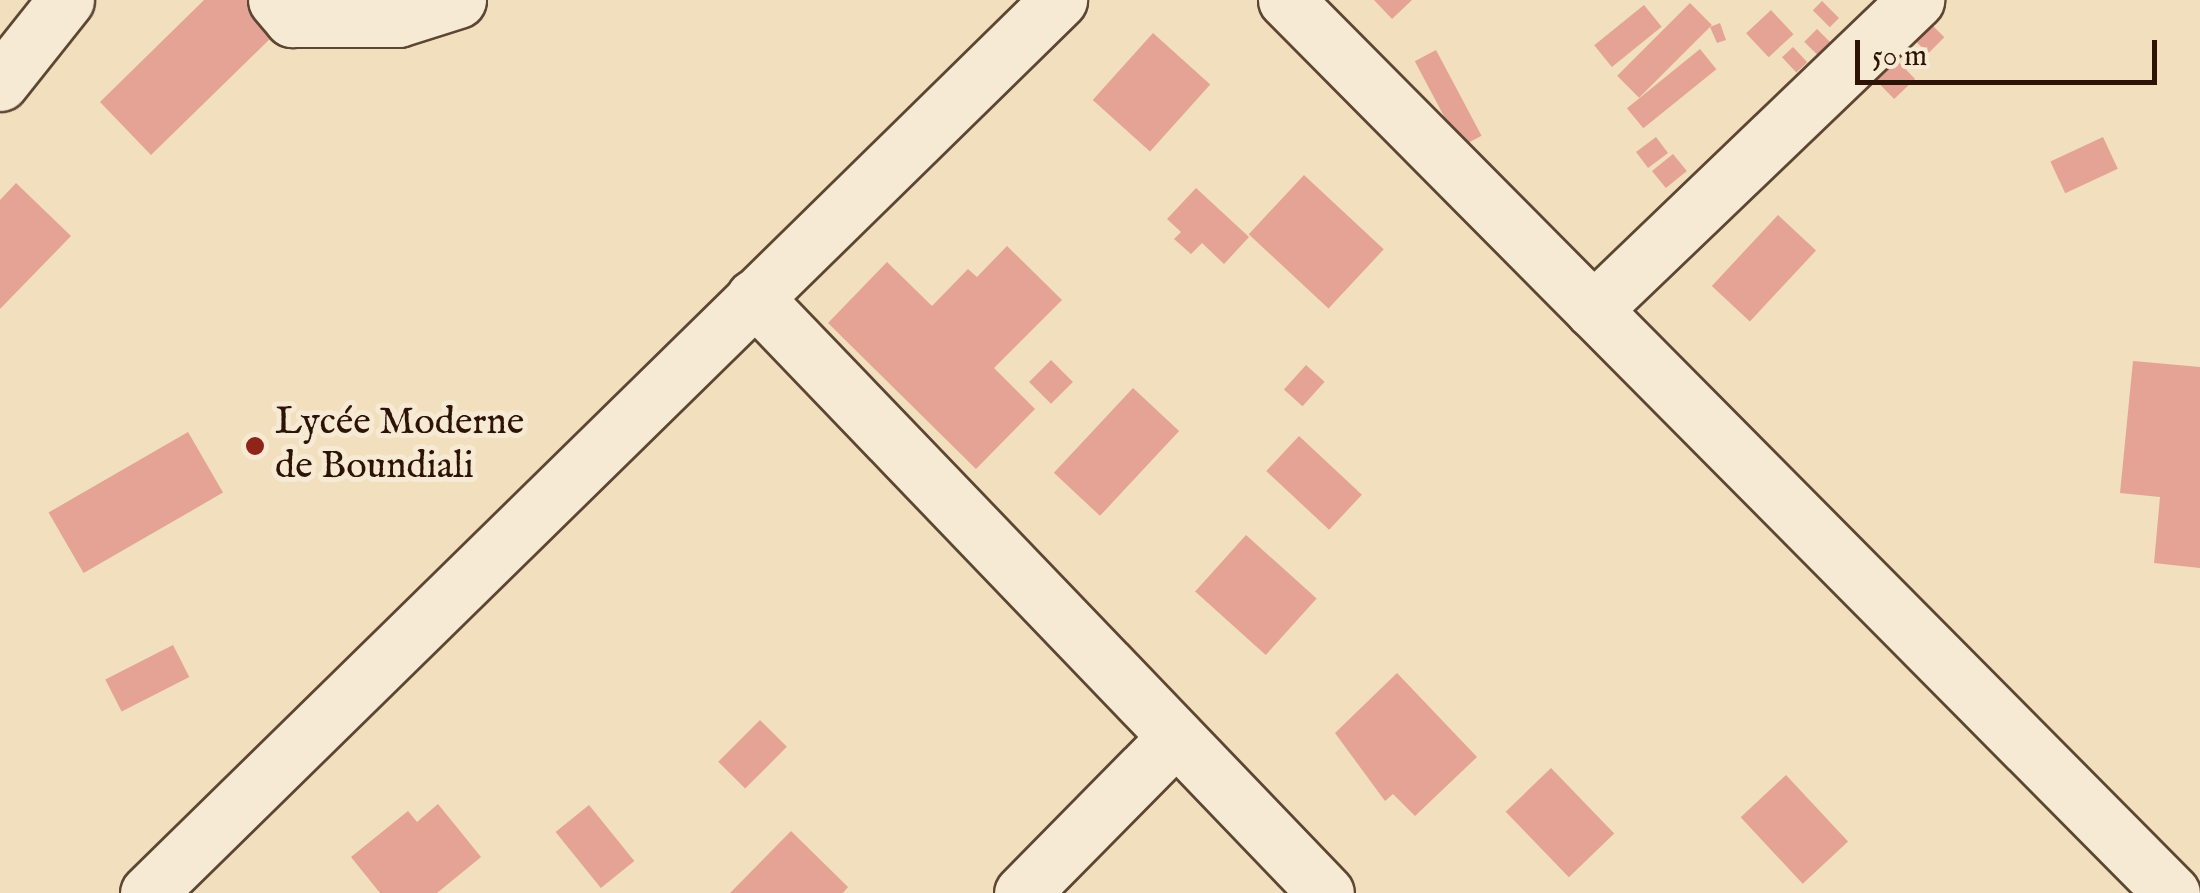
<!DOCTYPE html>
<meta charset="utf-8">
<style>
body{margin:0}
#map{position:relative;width:2200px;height:893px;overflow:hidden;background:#f1dfbd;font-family:"IM FELL English",serif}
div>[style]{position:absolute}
.building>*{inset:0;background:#e4a395;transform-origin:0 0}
.roads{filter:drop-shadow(2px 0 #5d4633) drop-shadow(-2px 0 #5d4633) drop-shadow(0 2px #5d4633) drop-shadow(0 -2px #5d4633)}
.minor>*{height:55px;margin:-27.5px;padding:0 27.5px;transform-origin:27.5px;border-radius:27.5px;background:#f6ead4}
.dots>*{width:28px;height:28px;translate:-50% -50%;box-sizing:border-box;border:5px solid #f6ead4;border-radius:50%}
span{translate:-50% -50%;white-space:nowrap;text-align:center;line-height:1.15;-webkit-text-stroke:10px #f6ead4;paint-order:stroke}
.poi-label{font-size:38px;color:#2c1305}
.left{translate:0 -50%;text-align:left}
.scale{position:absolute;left:1855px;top:40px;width:302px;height:45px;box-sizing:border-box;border:5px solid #2c1305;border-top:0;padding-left:12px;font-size:30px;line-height:35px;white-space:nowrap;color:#2c1305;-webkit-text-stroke:8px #f6ead4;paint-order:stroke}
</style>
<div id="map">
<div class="building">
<i style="clip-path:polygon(204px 0,248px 0,278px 31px,151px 155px,100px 102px)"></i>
<i style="clip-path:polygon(1374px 0,1412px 0,1392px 19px)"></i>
<i style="left:1822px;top:1px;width:24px;height:13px;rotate:45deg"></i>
<i style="left:1690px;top:3px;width:31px;height:103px;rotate:45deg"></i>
<i style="left:1644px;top:5px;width:28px;height:64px;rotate:51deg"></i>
<i style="left:1771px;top:10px;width:33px;height:34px;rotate:47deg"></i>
<i style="left:1921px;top:14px;width:33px;height:23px;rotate:45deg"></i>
<i style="clip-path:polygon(1720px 23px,1726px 40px,1717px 43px,1710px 27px)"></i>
<i style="left:1817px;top:29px;width:23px;height:18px;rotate:45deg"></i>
<i style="left:1153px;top:33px;width:77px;height:90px;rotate:42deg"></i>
<i style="left:1793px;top:47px;width:21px;height:15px;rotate:47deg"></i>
<i style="left:1700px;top:49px;width:26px;height:94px;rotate:51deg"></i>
<i style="left:1436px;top:50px;width:97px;height:24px;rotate:62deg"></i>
<i style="left:1890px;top:53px;width:36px;height:29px;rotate:46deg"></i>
<i style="left:1656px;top:137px;width:20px;height:25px;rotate:53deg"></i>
<i style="left:2103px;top:137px;width:35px;height:58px;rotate:65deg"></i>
<i style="left:1673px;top:154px;width:22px;height:27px;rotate:51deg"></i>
<i style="left:1304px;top:175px;width:109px;height:81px;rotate:43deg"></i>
<i style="clip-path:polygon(16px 183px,71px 236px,0 309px,0 200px)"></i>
<i style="clip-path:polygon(1196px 188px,1249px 237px,1224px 264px,1202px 243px,1191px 254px,1174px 239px,1181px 232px,1167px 219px)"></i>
<i style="left:1778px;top:215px;width:52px;height:97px;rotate:43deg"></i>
<i style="clip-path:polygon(1007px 246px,1062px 300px,994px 368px,1035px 409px,976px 469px,828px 323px,887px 262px,932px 306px,968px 269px,977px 277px)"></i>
<i style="left:1051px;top:360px;width:31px;height:31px;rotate:45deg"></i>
<i style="clip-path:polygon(2133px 361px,2200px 367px,2200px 568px,2154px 563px,2160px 497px,2120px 493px)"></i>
<i style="left:1306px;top:365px;width:25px;height:33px;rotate:42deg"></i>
<i style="left:1133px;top:388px;width:63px;height:116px;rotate:43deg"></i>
<i style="left:188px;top:432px;width:70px;height:161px;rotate:60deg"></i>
<i style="left:1299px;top:436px;width:86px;height:48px;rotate:43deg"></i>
<i style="left:1246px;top:535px;width:95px;height:76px;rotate:42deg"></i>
<i style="left:173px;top:645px;width:36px;height:76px;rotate:63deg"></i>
<i style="clip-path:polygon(1397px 673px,1477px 757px,1415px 816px,1393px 794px,1385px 801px,1335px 733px)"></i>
<i style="left:760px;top:720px;width:38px;height:59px;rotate:45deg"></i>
<i style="left:1551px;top:768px;width:91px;height:63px;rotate:46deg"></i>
<i style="left:1786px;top:775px;width:91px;height:62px;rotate:47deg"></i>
<i style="clip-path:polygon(438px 804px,481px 857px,437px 893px,380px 893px,351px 857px,408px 811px,417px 822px)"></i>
<i style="left:589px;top:805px;width:72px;height:43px;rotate:51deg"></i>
<i style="clip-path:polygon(791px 831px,848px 887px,843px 893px,730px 893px)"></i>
</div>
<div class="roads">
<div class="minor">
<i style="left:276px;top:0;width:25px;rotate:50deg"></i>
<i style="left:292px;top:19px;width:106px"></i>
<i style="left:398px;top:19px;width:63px;rotate:-17.6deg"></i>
<i style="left:1286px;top:0;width:1258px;rotate:45.23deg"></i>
<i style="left:0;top:83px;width:106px;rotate:-51.5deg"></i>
<i style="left:754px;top:297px;width:826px;rotate:46.18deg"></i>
<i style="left:1593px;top:310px;width:448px;rotate:-43.8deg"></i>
<i style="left:148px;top:893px;width:1276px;rotate:-44.43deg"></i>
<i style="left:1022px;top:893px;width:219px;rotate:-45.4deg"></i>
</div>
</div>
<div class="dots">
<i style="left:255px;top:446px;background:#8f2418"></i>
</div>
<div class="poi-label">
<span class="left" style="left:275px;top:446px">Lycée Moderne<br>de Boundiali</span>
</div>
<div class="scale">50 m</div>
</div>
